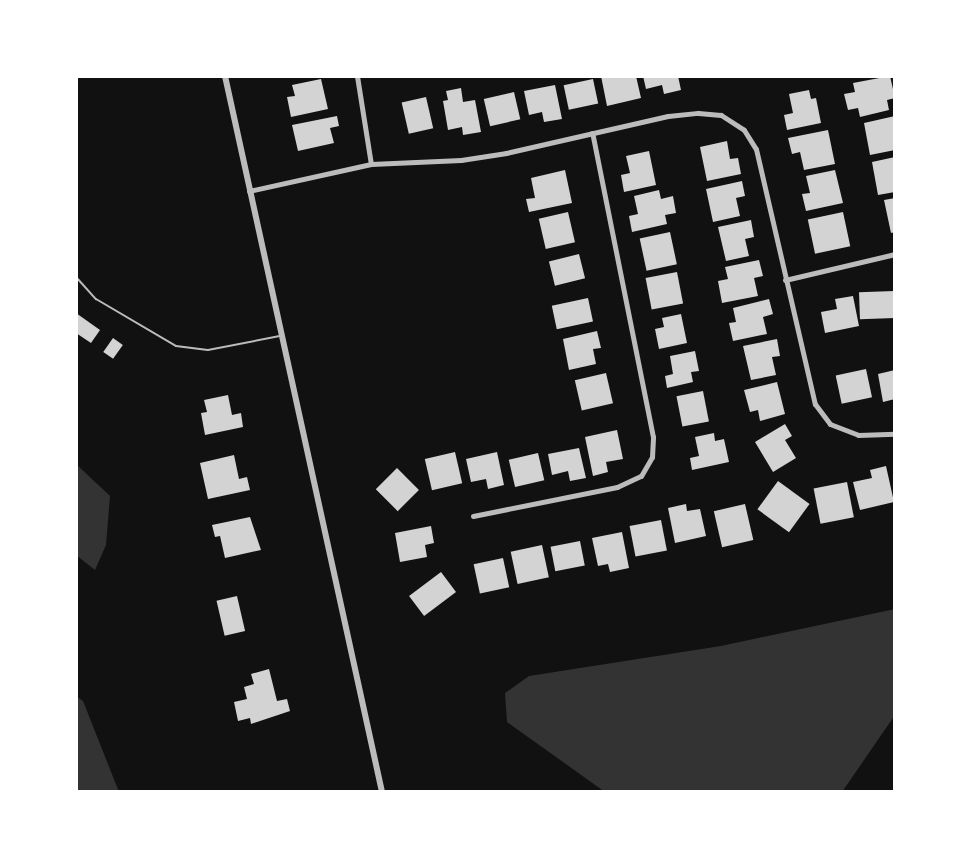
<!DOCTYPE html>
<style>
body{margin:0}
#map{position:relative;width:971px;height:868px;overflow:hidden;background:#111;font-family:"Archivo Narrow",sans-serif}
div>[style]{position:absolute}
.water>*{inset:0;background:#333}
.building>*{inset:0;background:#d3d3d3;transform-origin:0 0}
.service>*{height:2px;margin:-1px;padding:0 1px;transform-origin:1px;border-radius:1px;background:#bcbcbc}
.minor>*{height:5px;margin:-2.5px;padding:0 2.5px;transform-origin:2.5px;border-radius:2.5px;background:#bcbcbc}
.tertiary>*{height:6px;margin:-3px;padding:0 3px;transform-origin:3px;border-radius:3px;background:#bcbcbc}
span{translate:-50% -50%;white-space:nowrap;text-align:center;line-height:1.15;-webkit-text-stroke:7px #fff;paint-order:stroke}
.frame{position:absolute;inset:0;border:78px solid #fff;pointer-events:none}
</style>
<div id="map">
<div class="water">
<i style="clip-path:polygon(76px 464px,110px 496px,106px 545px,95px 570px,76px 555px)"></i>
<i style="clip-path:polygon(895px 609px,895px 715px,842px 792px,605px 792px,507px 722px,505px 693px,529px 676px,721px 646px)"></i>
<i style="clip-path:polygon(76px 696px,83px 701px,119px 792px,76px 792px)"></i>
</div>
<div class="building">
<i style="clip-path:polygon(601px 76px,636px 76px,641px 98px,607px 106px)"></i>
<i style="clip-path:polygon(643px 76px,678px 76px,681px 90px,664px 94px,662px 85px,646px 89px)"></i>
<i style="clip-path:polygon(890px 76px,895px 98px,887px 100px,889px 110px,860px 117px,858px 108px,848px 110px,844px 94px,855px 92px,853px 83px)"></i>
<i style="clip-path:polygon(321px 79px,328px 109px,291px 117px,287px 97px,295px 96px,292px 85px)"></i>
<i style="left:593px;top:79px;width:25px;height:30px;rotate:78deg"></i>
<i style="clip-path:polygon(555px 85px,562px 119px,544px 122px,542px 112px,529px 115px,524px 91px)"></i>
<i style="clip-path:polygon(461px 88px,463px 102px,475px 100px,481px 132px,463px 135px,462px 127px,448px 130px,443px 101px,448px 100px,446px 91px)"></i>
<i style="clip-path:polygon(809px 90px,811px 99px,816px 98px,821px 123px,787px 130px,784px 115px,793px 113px,789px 94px)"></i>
<i style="left:514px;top:92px;width:28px;height:31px;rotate:77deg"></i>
<i style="left:426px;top:97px;width:32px;height:25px;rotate:77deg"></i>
<i style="clip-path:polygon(337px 116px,339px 126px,330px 128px,334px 143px,298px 151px,292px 125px)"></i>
<i style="clip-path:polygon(895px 116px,895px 150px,870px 155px,864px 123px)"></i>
<i style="clip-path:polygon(828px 130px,835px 164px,804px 170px,800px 152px,792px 154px,788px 138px)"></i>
<i style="clip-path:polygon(727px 141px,730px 159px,738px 158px,741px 174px,707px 181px,700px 147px)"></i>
<i style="clip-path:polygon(649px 151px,656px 185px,624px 192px,621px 175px,630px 173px,626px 156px)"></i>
<i style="clip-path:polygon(895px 157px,895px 192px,878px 195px,872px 162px)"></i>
<i style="clip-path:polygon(565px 170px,572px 203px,529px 212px,526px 199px,535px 198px,531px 178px)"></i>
<i style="clip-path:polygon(835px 170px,843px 203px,806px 211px,802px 194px,810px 193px,806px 176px)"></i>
<i style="clip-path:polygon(742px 181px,745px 196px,736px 198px,740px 216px,713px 222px,706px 189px)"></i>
<i style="clip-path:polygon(659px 190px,661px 199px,673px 196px,676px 213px,665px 215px,667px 224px,632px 232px,629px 216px,638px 214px,634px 196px)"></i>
<i style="clip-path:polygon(895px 198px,895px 232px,891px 233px,884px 200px)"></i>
<i style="left:568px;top:212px;width:31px;height:30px;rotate:77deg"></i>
<i style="left:843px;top:212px;width:35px;height:36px;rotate:78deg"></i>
<i style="clip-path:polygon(751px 220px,754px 237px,745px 239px,749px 256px,726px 261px,718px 227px)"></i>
<i style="left:670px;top:232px;width:33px;height:31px;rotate:78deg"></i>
<i style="left:579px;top:254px;width:25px;height:31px;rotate:76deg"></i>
<i style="clip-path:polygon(759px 260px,763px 276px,754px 278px,758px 296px,722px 303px,718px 281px,728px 279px,725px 267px)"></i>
<i style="left:677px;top:272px;width:32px;height:32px;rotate:79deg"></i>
<i style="left:894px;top:291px;width:27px;height:35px;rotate:88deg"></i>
<i style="clip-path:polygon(853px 296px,859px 326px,825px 333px,821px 312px,837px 309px,835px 299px)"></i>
<i style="left:588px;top:298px;width:24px;height:37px;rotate:78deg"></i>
<i style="clip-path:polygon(769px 299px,773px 314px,763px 317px,767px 334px,733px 341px,729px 323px,736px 322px,733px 308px)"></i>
<i style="clip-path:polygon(76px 313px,100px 330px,91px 343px,76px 333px)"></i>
<i style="clip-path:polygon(681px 314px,687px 343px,659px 349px,655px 329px,664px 327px,662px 318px)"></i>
<i style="clip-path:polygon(597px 331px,601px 348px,593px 349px,596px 364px,569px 370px,563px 339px)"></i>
<i style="left:113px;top:338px;width:12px;height:17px;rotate:35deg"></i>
<i style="clip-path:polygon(777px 339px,780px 356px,772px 357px,776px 375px,751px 380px,743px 346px)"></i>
<i style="clip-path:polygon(695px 351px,699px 371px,691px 372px,693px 382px,667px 388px,665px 376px,673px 374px,670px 356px)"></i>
<i style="left:866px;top:369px;width:29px;height:31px;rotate:78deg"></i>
<i style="clip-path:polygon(895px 370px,895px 399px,883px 402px,878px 374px)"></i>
<i style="left:606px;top:373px;width:31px;height:32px;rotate:77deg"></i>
<i style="clip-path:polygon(777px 382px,785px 414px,760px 421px,758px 410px,750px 412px,744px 390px)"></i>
<i style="left:703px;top:391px;width:31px;height:27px;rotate:79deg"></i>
<i style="clip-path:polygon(228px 395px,232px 415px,241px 413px,243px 427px,205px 435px,201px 413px,207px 412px,204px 400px)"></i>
<i style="clip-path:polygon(785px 424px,792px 436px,785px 440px,796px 458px,773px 472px,755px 442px)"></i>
<i style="clip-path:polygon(617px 430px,623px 459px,606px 462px,608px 472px,593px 476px,585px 437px)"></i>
<i style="clip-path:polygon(714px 433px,715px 441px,724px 439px,729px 462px,692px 470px,690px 458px,699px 456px,695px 437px)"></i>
<i style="clip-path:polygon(579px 448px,586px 478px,570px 481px,568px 471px,552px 475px,548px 454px)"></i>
<i style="left:455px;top:452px;width:32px;height:31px;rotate:77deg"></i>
<i style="clip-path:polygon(497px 452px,504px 485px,488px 489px,486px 479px,471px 482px,466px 459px)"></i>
<i style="left:538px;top:453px;width:28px;height:30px;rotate:77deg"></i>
<i style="clip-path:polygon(234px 455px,239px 479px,247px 477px,250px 490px,208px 499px,200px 463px)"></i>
<i style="clip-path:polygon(886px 466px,894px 502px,860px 510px,853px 482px,872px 478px,870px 470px)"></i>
<i style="left:397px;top:468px;width:31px;height:30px;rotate:45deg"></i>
<i style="left:778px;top:481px;width:39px;height:35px;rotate:36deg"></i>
<i style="left:847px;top:482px;width:36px;height:34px;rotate:79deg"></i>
<i style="clip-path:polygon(686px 504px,687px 511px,700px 509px,706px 536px,675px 543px,668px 508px)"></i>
<i style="left:745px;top:504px;width:37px;height:32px;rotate:77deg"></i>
<i style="clip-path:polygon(250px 517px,261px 550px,225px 558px,220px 536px,215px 537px,212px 525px)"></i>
<i style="left:661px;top:520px;width:31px;height:32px;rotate:79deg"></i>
<i style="clip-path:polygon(431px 526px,434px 543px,425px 545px,427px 557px,400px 562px,395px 533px)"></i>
<i style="clip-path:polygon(622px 532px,629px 568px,610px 572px,608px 564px,598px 566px,592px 538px)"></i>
<i style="left:580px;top:541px;width:25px;height:30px;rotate:79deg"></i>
<i style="left:542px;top:545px;width:33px;height:32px;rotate:78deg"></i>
<i style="left:503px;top:558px;width:30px;height:30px;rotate:78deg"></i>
<i style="left:441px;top:572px;width:25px;height:40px;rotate:53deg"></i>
<i style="left:237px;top:596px;width:36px;height:21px;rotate:77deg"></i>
<i style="clip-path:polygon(269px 669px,277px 701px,287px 699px,290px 711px,251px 724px,250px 718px,238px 721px,234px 702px,247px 699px,244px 687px,254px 684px,251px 674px)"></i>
</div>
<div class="service">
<i style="left:76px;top:277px;width:30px;rotate:48deg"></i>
<i style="left:96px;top:299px;width:93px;rotate:30.4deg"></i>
<i style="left:176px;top:346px;width:32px;rotate:7deg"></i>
<i style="left:208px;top:350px;width:73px;rotate:-11deg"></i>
</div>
<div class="minor">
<i style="left:357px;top:76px;width:89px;rotate:81deg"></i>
<i style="left:249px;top:191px;width:125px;rotate:-12.5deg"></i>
<i style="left:371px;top:164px;width:90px;rotate:-2.5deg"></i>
<i style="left:461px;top:160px;width:46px;rotate:-8.8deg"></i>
<i style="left:506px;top:153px;width:166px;rotate:-12.9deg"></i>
<i style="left:668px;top:116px;width:30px;rotate:-6deg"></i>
<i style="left:698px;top:113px;width:23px;rotate:5deg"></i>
<i style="left:721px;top:115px;width:27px;rotate:33deg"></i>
<i style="left:744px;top:130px;width:22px;rotate:58deg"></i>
<i style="left:756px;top:149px;width:262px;rotate:77deg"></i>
<i style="left:815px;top:404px;width:25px;rotate:53deg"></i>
<i style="left:830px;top:424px;width:30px;rotate:21deg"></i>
<i style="left:858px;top:435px;width:37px;rotate:-2deg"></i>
<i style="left:785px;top:280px;width:113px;rotate:-13.3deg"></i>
<i style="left:473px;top:516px;width:147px;rotate:-11.4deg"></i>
<i style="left:617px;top:487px;width:26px;rotate:-25deg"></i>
<i style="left:641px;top:476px;width:22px;rotate:-60deg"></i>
<i style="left:652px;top:457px;width:20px;rotate:-87deg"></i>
<i style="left:653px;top:437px;width:310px;rotate:-101.3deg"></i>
</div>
<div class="tertiary">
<i style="left:225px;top:76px;width:733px;rotate:77.63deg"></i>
</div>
<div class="frame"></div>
</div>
